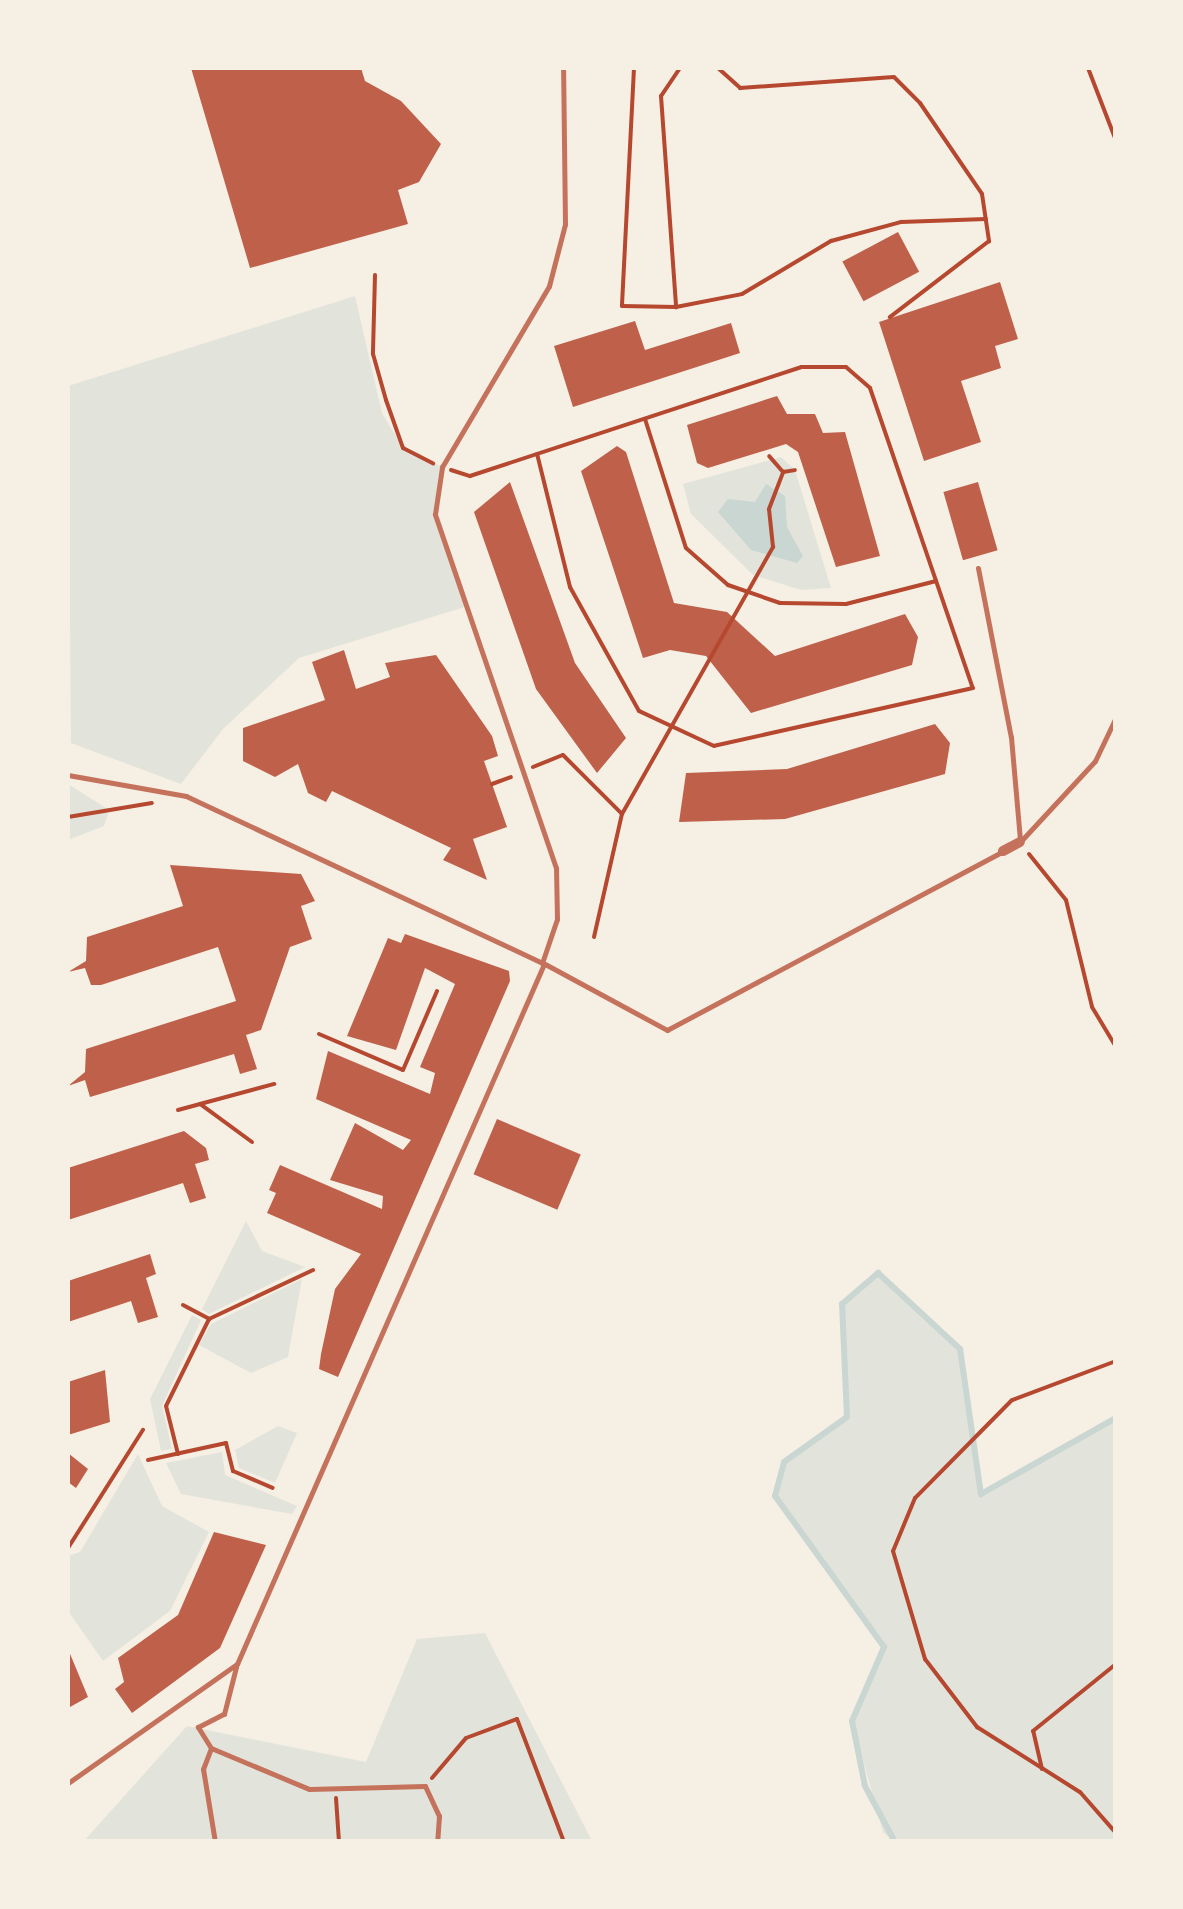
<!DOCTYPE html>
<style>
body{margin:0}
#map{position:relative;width:1183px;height:1909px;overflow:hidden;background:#f6efe4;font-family:"IBM Plex Sans",sans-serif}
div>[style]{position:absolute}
.green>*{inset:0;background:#e2e4dc}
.water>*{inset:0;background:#c9d6d2}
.stream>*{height:6px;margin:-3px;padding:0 3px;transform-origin:3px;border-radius:3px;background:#c9d6d2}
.building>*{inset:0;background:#bf614a;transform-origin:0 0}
.path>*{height:4px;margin:-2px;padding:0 2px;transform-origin:2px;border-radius:2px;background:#b5482f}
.service>*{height:5px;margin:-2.5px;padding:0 2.5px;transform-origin:2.5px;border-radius:2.5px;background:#c5725c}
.minor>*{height:10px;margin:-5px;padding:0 5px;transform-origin:5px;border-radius:5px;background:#c5725c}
span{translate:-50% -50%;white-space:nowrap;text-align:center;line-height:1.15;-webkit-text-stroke:10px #f6efe4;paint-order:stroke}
.frame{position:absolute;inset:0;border:70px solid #f6efe4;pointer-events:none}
</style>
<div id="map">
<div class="green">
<i style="clip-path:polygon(355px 296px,382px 413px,403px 448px,442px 467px,435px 514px,468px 606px,299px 658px,223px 729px,181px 784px,71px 743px,68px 386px)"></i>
<i style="clip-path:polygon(781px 457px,795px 470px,831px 588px,801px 590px,753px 575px,691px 514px,683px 484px)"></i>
<i style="clip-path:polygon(68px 784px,109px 810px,104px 826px,68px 840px)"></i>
<i style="clip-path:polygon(246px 1221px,262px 1251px,305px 1267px,209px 1314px,202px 1309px)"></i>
<i style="clip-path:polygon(878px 1273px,960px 1349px,981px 1494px,1115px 1418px,1115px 1841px,895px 1842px,883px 1832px,852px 1721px,884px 1646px,775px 1496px,784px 1462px,847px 1417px,842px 1304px)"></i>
<i style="clip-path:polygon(302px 1279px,288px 1357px,251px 1373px,199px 1345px,211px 1324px)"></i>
<i style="clip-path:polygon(192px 1315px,201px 1320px,162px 1406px,172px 1449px,161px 1451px,150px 1399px)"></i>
<i style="clip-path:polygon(278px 1426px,297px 1433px,275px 1483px,239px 1468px,235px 1450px)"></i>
<i style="clip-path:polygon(222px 1452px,225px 1475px,297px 1506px,292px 1514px,181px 1494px,166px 1463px)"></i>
<i style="clip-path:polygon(138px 1454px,162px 1506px,209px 1532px,170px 1611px,103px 1661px,68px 1611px,68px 1556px,80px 1552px)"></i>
<i style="clip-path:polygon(485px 1633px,592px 1841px,83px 1842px,187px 1726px,366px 1762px,417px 1639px)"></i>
</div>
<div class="water">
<i style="clip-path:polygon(766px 484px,785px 496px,787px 527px,803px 556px,797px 563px,751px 550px,718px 512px,728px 499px,755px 502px)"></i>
</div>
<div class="stream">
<i style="left:895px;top:1842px;width:64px;rotate:-118.2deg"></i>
<i style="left:865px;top:1786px;width:66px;rotate:-101.3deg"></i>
<i style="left:852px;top:1721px;width:81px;rotate:-66.6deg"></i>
<i style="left:884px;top:1647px;width:186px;rotate:-125.8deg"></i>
<i style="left:775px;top:1496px;width:35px;rotate:-75deg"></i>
<i style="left:784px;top:1462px;width:77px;rotate:-35.5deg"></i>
<i style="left:847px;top:1417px;width:113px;rotate:-92.5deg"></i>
<i style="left:842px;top:1304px;width:48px;rotate:-40.7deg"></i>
<i style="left:878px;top:1273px;width:112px;rotate:42.8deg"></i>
<i style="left:960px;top:1349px;width:147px;rotate:81.8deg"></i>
<i style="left:981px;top:1494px;width:155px;rotate:-29.4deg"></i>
</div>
<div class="building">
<i style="clip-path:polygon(191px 68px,361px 68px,365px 81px,401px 101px,441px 144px,419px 182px,398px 190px,408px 224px,250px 268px)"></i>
<i style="left:898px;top:232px;width:45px;height:63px;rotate:62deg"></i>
<i style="clip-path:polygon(1000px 282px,1018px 339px,995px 346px,1001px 368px,961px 381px,981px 442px,924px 461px,879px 322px)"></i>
<i style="clip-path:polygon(635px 321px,645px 350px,731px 323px,740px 353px,573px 407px,554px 346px)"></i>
<i style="clip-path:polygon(777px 396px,787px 414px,815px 414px,823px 433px,845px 432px,880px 556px,836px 567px,798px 452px,786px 444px,708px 468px,697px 463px,687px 425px)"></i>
<i style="clip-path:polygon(617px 446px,626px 452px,674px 603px,727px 612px,775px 656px,905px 614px,918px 637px,912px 665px,751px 713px,706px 656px,670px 650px,643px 658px,581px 471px)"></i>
<i style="clip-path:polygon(510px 482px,575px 663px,626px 738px,597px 773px,536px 689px,474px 512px)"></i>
<i style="left:978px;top:482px;width:71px;height:36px;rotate:74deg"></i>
<i style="clip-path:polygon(344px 650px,356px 689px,390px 677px,385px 663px,436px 655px,492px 736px,498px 756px,484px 761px,507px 827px,473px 839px,487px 880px,443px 860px,451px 848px,332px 791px,326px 802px,308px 793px,298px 764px,275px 777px,243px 761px,243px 728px,325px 700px,312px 662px)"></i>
<i style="clip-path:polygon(935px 724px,950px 743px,945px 774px,785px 819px,679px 822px,686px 773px,787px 769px)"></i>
<i style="clip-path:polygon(170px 865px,301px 874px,315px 901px,301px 906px,312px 939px,290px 947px,261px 1030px,246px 1035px,257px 1069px,240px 1074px,234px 1054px,90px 1097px,85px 1080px,68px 1086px,85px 1072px,86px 1049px,236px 1001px,218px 947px,101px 985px,91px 985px,85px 968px,68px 972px,86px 961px,87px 937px,183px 906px)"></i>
<i style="clip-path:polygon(405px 934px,509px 971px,510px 981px,338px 1377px,319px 1369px,321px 1354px,335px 1289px,361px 1254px,267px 1213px,276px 1193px,269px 1190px,280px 1165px,382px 1209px,383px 1196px,330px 1180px,355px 1123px,403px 1150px,411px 1140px,316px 1099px,328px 1051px,430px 1094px,435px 1073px,420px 1067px,455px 984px,425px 968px,396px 1050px,347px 1036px,388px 938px,401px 943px)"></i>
<i style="left:497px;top:1119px;width:91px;height:60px;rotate:23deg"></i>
<i style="clip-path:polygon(184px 1131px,206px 1148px,209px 1160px,195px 1164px,206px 1198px,190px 1203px,183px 1183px,68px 1220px,68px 1168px)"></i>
<i style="clip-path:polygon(150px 1254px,156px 1274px,146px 1278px,158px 1317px,138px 1323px,131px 1301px,68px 1322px,68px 1281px)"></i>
<i style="clip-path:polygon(105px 1370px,110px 1422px,68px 1435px,68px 1382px)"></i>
<i style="clip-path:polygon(68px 1453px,88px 1469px,76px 1488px,68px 1482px)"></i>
<i style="clip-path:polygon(214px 1532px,266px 1545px,220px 1648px,132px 1713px,115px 1689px,124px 1682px,118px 1658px,178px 1615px)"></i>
<i style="clip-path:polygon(68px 1649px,88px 1697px,70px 1707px,68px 1703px)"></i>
</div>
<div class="path">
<i style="left:634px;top:68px;width:238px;rotate:92.9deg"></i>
<i style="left:622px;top:306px;width:54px;rotate:1.1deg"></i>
<i style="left:680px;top:68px;width:34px;rotate:124deg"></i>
<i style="left:661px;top:96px;width:212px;rotate:85.9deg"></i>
<i style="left:676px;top:307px;width:67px;rotate:-11.1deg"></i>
<i style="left:742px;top:294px;width:104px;rotate:-30.8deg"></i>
<i style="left:831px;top:241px;width:73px;rotate:-15.2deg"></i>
<i style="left:901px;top:222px;width:85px;rotate:-2deg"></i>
<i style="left:718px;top:68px;width:30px;rotate:42deg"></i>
<i style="left:740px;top:88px;width:154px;rotate:-4.1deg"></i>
<i style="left:894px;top:77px;width:37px;rotate:45deg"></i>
<i style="left:920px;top:103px;width:110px;rotate:55.7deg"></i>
<i style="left:982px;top:194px;width:48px;rotate:81.5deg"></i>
<i style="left:989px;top:241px;width:125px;rotate:142.5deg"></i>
<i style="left:1088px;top:68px;width:75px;rotate:68.9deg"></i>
<i style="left:1115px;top:138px;width:35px;rotate:88deg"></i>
<i style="left:375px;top:275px;width:79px;rotate:91.5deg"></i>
<i style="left:373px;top:354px;width:48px;rotate:74.2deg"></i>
<i style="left:386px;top:400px;width:51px;rotate:70.5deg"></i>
<i style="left:403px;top:448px;width:34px;rotate:27deg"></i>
<i style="left:645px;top:419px;width:135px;rotate:72.4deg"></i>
<i style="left:686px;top:548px;width:56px;rotate:41.4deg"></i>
<i style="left:728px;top:585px;width:55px;rotate:19.1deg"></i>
<i style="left:780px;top:603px;width:66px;rotate:0.9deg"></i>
<i style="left:846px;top:604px;width:93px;rotate:-14.3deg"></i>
<i style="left:451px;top:470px;width:20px;rotate:18deg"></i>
<i style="left:470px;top:476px;width:349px;rotate:-18.2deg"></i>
<i style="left:802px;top:367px;width:44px"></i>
<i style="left:846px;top:367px;width:32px;rotate:41deg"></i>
<i style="left:870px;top:388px;width:317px;rotate:71.1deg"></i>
<i style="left:973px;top:688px;width:265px;rotate:167.4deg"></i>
<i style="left:714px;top:746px;width:83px;rotate:-155deg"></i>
<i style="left:639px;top:711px;width:142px;rotate:-119.1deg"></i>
<i style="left:570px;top:587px;width:137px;rotate:-103.9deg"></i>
<i style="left:783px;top:472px;width:12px;rotate:-9deg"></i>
<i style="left:533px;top:767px;width:32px;rotate:-22deg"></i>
<i style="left:563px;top:755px;width:83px;rotate:45deg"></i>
<i style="left:492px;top:784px;width:20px;rotate:-20deg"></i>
<i style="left:68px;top:817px;width:85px;rotate:-9.5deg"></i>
<i style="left:1029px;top:854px;width:59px;rotate:51.2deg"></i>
<i style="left:1066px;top:900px;width:110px;rotate:76.3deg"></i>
<i style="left:1092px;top:1007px;width:47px;rotate:59deg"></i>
<i style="left:594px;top:937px;width:126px;rotate:-77.2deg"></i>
<i style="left:622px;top:814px;width:307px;rotate:-60.5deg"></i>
<i style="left:773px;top:547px;width:38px;rotate:-96deg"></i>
<i style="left:769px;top:509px;width:40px;rotate:-69deg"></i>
<i style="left:783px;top:472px;width:21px;rotate:-131deg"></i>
<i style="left:319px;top:1034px;width:91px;rotate:23.2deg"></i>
<i style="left:403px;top:1070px;width:86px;rotate:-66.7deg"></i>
<i style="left:178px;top:1110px;width:23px;rotate:-15deg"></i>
<i style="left:252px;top:1142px;width:64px;rotate:-143.8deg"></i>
<i style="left:200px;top:1104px;width:77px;rotate:-15.1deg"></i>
<i style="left:183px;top:1305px;width:30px;rotate:28deg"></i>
<i style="left:1116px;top:1361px;width:111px;rotate:159.4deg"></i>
<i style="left:1012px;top:1400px;width:138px;rotate:134.7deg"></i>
<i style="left:915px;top:1498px;width:57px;rotate:112.5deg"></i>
<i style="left:893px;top:1551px;width:113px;rotate:73.5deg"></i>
<i style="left:925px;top:1659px;width:86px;rotate:52.6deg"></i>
<i style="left:977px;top:1727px;width:122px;rotate:32.3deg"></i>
<i style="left:1080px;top:1792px;width:55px;rotate:48.7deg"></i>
<i style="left:178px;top:1454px;width:49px;rotate:-104deg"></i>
<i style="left:166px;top:1406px;width:97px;rotate:-63.7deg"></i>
<i style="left:209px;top:1319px;width:115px;rotate:-25.2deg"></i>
<i style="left:148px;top:1460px;width:80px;rotate:-12.3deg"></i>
<i style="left:226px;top:1443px;width:29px;rotate:76deg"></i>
<i style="left:233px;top:1471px;width:43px;rotate:23deg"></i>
<i style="left:68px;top:1548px;width:140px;rotate:-57.6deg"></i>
<i style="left:1042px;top:1769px;width:39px;rotate:-103deg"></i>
<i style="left:1033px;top:1731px;width:107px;rotate:-38.9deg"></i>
<i style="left:432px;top:1778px;width:52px;rotate:-49.6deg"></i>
<i style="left:466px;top:1738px;width:54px;rotate:-20.4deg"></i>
<i style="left:517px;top:1719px;width:132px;rotate:69.1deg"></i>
<i style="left:336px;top:1798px;width:44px;rotate:86.1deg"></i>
</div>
<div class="service">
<i style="left:978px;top:568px;width:172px;rotate:79deg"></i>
<i style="left:1011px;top:737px;width:102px;rotate:85deg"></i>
<i style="left:68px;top:775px;width:120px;rotate:10.1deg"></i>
<i style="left:186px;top:796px;width:393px;rotate:25.1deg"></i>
<i style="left:542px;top:963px;width:46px;rotate:-71.2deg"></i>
<i style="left:557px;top:919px;width:51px;rotate:-91.1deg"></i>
<i style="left:556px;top:868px;width:374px;rotate:-108.9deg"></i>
<i style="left:435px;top:514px;width:48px;rotate:-81.5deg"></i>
<i style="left:442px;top:467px;width:210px;rotate:-59.4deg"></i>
<i style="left:549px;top:286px;width:64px;rotate:-75.5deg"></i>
<i style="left:565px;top:224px;width:156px;rotate:-90.7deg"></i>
<i style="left:1020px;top:842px;width:110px;rotate:-47.2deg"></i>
<i style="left:1095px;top:761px;width:49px;rotate:-64.5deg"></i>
<i style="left:545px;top:964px;width:139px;rotate:28.4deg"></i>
<i style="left:667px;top:1030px;width:379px;rotate:-28deg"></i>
<i style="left:211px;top:1748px;width:106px;rotate:22.7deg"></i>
<i style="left:309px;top:1789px;width:116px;rotate:-1.5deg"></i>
<i style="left:425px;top:1786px;width:33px;rotate:65deg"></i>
<i style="left:439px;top:1816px;width:26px;rotate:94deg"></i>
<i style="left:68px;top:1783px;width:207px;rotate:-35.2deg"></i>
<i style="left:237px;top:1664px;width:764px;rotate:-66.32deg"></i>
<i style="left:215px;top:1842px;width:74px;rotate:-99.3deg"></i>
<i style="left:203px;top:1769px;width:22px;rotate:-69deg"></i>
<i style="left:211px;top:1748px;width:25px;rotate:-122deg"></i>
<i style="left:198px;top:1727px;width:29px;rotate:-27deg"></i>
<i style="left:224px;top:1714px;width:49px;rotate:-75.7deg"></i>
</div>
<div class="minor">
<i style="left:1003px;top:851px;width:19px;rotate:-28deg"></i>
</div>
<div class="frame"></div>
</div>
